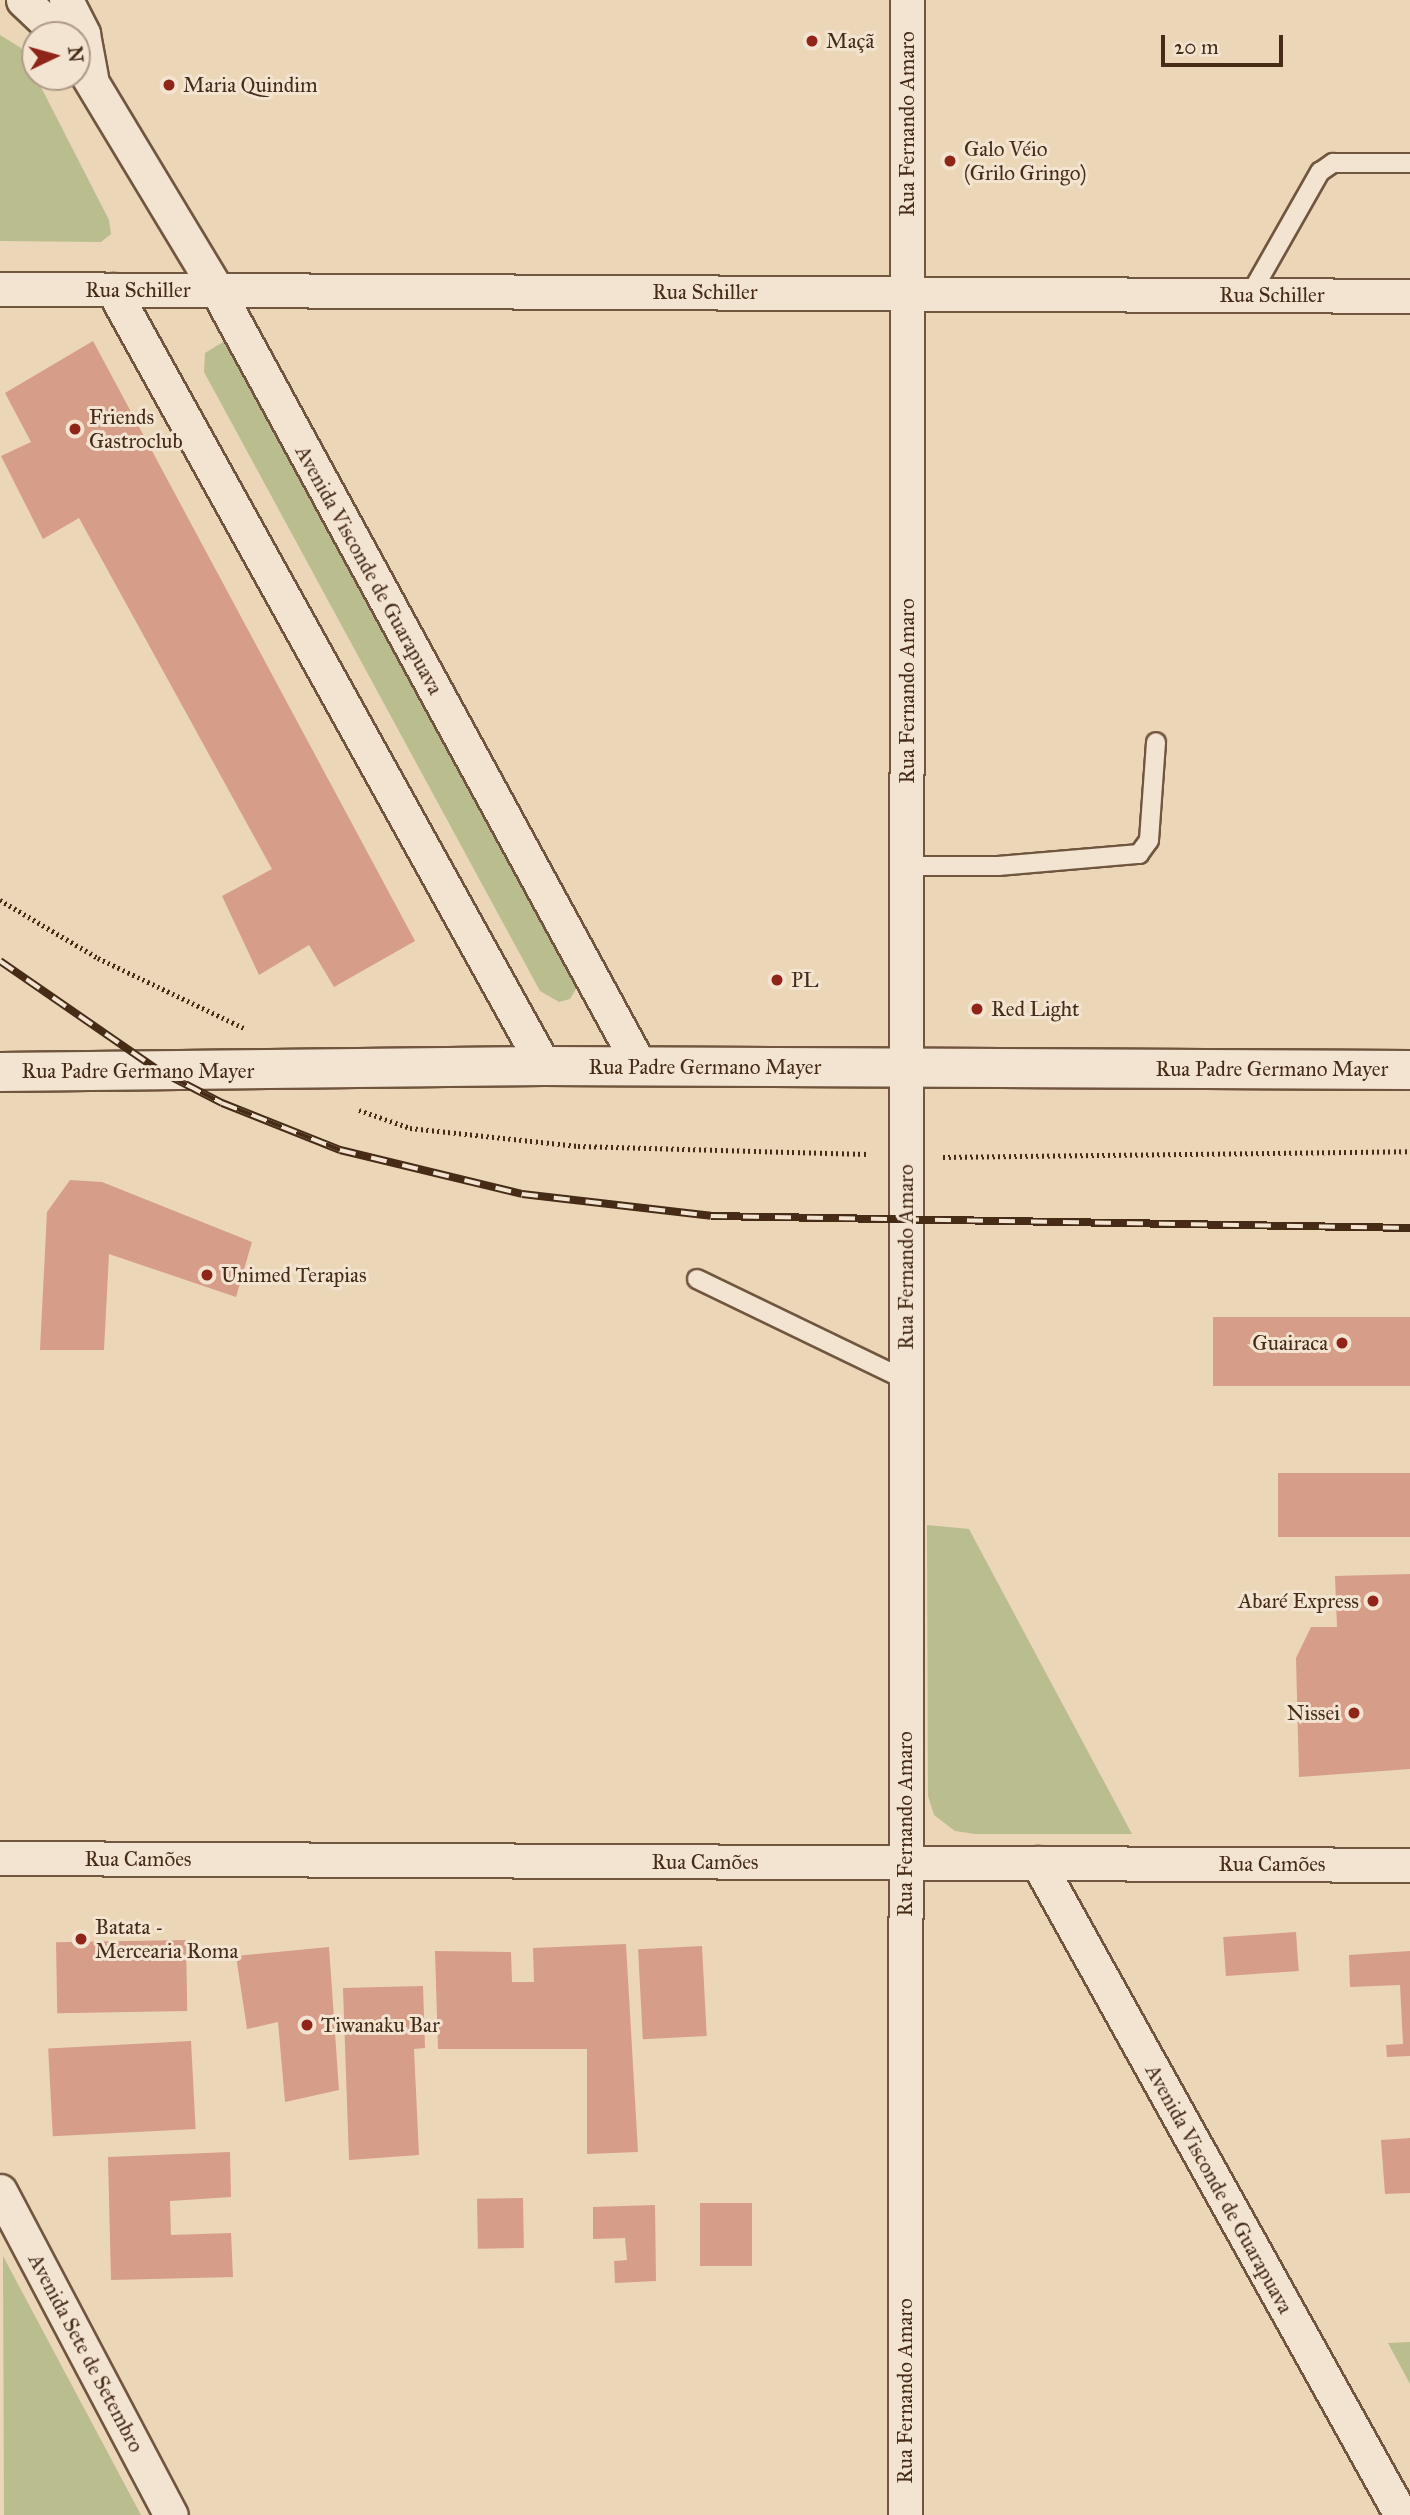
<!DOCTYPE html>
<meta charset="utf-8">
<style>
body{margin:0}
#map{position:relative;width:1410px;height:2515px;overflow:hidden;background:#ecd6b8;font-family:"IM FELL Great Primer",serif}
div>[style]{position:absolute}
.green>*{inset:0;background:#babd8d}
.building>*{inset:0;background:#d69d88;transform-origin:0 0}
.path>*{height:4.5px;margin-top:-2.25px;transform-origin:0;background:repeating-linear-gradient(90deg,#462c17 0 2px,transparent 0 5.5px)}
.roads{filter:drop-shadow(2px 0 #70563f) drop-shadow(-2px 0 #70563f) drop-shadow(0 2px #70563f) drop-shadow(0 -2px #70563f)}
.lane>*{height:18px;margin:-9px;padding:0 9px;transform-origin:9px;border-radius:9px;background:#f3e4d1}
.street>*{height:33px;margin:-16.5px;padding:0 16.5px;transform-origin:16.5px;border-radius:16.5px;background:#f3e4d1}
.secondary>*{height:38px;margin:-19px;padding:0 19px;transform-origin:19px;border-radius:19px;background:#f3e4d1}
.rail>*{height:8px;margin-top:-4px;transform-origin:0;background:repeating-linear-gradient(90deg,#f3e4d1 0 16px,#462c17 0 32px);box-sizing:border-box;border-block:2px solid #462c17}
.dots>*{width:19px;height:19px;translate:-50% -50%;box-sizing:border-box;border:4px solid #f3e4d1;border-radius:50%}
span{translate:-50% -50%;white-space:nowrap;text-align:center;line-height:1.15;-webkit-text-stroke:6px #f3e4d1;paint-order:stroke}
.poi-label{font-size:21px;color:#462c17}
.left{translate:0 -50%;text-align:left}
.right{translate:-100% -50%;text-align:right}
.street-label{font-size:21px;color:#462c17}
.north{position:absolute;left:21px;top:21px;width:70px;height:70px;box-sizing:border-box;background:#f3e4d1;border:2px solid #ae9a87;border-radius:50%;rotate:85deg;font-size:19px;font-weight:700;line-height:28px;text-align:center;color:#462c17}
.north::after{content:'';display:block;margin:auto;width:24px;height:32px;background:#8f2418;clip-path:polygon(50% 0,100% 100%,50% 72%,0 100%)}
.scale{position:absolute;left:1161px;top:35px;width:122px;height:32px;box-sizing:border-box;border:4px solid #462c17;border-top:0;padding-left:9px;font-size:21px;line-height:24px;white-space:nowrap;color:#462c17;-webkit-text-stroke:5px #f3e4d1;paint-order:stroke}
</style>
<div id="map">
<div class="green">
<i style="clip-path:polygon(0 35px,21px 48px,109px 220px,111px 234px,101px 242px,0 241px)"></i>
<i style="clip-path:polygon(223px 342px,233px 345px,580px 982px,570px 999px,559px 1002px,540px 991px,204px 372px,205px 353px)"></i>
<i style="clip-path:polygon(927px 1525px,969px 1529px,1132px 1834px,975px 1834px,955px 1831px,934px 1815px,928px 1796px)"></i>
<i style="clip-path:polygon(3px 2256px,141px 2515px,4px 2515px)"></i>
<i style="clip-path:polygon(1410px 2342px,1410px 2384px,1388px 2343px)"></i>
</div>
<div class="building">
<i style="clip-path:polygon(93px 341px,415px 941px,334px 987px,309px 945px,259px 975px,222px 896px,272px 869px,79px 518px,43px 539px,1px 456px,31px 442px,5px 393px)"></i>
<i style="clip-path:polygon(70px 1180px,102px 1182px,252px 1242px,236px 1297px,109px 1254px,104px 1350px,40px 1350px,47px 1212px)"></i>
<i style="left:1410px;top:1317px;width:69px;height:197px;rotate:90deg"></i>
<i style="left:1410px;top:1473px;width:64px;height:132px;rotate:90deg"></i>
<i style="clip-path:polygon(1410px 1574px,1410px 1769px,1299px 1777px,1296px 1658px,1311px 1627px,1337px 1627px,1335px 1576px)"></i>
<i style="left:1296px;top:1932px;width:39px;height:73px;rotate:86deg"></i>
<i style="left:186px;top:1940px;width:71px;height:130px;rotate:89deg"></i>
<i style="clip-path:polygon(626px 1944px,638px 2152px,587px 2154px,587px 2049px,438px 2049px,435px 1951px,511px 1952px,512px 1982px,534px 1982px,533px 1948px)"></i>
<i style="left:702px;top:1946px;width:90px;height:64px;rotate:87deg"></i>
<i style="clip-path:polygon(329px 1947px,339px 2090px,285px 2102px,278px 2022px,247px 2029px,236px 1956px)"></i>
<i style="clip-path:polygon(1410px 1951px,1410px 2056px,1387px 2057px,1386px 2045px,1403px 2044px,1400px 1985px,1350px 1987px,1349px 1955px)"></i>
<i style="clip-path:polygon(423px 1986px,425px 2048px,414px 2049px,419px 2155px,349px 2160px,343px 1988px)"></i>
<i style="left:191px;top:2041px;width:88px;height:143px;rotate:87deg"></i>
<i style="clip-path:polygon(1410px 2138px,1410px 2193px,1385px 2194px,1381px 2140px)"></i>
<i style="clip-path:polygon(230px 2152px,231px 2197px,170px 2201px,171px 2235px,231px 2233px,233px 2277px,111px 2280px,108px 2157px)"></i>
<i style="left:523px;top:2198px;width:50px;height:46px;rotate:89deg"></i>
<i style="left:700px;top:2203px;width:52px;height:63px"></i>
<i style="clip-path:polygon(655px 2205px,656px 2281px,615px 2283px,614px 2261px,627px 2260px,625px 2238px,593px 2239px,593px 2207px)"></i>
</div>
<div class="path">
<i style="left:0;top:900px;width:114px;rotate:30.6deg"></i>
<i style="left:98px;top:958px;width:162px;rotate:25.6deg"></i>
<i style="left:359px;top:1110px;width:54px;rotate:19.4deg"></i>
<i style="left:410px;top:1128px;width:169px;rotate:6.1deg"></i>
<i style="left:578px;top:1146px;width:290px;rotate:1.6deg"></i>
<i style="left:943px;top:1157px;width:467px;rotate:-0.7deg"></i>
</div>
<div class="roads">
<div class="lane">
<i style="left:1250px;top:295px;width:142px;rotate:-60.4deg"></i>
<i style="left:1320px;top:172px;width:16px;rotate:-35deg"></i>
<i style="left:1333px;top:163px;width:77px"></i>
<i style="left:907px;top:866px;width:91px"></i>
<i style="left:998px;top:866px;width:142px;rotate:-4.9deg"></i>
<i style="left:1139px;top:854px;width:17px;rotate:-54deg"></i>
<i style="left:1149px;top:840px;width:98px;rotate:-85.9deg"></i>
<i style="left:697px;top:1279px;width:232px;rotate:25.8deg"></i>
</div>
<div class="street">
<i style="left:23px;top:0;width:51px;rotate:43.4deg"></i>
<i style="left:66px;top:0;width:38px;rotate:63deg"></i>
<i style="left:83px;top:34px;width:44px;rotate:79.5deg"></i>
<i style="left:77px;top:58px;width:271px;rotate:58.9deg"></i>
<i style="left:217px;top:290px;width:884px;rotate:61.41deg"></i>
<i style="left:0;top:289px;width:1410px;rotate:0.28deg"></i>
<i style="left:113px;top:290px;width:888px;rotate:60.95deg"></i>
<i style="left:0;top:1858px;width:1410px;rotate:0.28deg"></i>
<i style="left:1038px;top:1863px;width:746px;rotate:60.89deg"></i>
<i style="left:0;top:2191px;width:366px;rotate:62.2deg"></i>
<i style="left:905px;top:2515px;width:2515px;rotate:-89.95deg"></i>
</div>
<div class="secondary">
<i style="left:0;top:1072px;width:544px;rotate:-0.63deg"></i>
<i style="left:544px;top:1066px;width:866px;rotate:0.26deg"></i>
</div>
</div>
<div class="rail">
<i style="left:0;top:961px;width:192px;rotate:34.6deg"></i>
<i style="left:158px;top:1070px;width:72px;rotate:27.3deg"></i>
<i style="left:222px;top:1103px;width:127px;rotate:21.7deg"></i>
<i style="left:340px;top:1150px;width:187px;rotate:13.6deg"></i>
<i style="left:522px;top:1194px;width:190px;rotate:6.6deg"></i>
<i style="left:711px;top:1216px;width:699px;rotate:0.98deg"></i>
</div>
<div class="dots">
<i style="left:812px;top:41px;background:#8f2418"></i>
<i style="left:169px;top:85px;background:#8f2418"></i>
<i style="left:950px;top:161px;background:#8f2418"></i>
<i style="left:75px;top:429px;background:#8f2418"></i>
<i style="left:777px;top:980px;background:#8f2418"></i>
<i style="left:977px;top:1009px;background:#8f2418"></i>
<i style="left:207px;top:1275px;background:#8f2418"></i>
<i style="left:1342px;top:1343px;background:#8f2418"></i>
<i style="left:1373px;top:1601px;background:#8f2418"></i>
<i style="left:1354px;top:1713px;background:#8f2418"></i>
<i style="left:81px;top:1939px;background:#8f2418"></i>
<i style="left:307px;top:2025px;background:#8f2418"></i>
</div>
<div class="poi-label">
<span class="left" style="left:826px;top:41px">Maçã</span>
<span class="left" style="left:183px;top:85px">Maria Quindim</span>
<span class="left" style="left:964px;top:161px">Galo Véio<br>(Grilo Gringo)</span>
<span class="left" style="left:89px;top:429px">Friends<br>Gastroclub</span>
<span class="left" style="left:791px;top:980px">PL</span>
<span class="left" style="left:991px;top:1009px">Red Light</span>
<span class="left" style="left:221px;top:1275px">Unimed Terapias</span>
<span class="right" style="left:1328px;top:1343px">Guairaca</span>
<span class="right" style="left:1359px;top:1601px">Abaré Express</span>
<span class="right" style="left:1340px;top:1713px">Nissei</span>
<span class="left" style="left:95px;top:1939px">Batata -<br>Mercearia Roma</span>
<span class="left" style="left:321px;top:2025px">Tiwanaku Bar</span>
</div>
<div class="street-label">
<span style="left:907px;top:124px;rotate:-90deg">Rua Fernando Amaro</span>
<span style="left:138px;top:290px">Rua Schiller</span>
<span style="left:705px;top:292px">Rua Schiller</span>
<span style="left:1272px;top:295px">Rua Schiller</span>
<span style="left:369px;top:570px;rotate:61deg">Avenida Visconde de Guarapuava</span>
<span style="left:907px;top:691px;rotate:-90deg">Rua Fernando Amaro</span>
<span style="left:705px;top:1067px">Rua Padre Germano Mayer</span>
<span style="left:1272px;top:1069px">Rua Padre Germano Mayer</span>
<span style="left:138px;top:1071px">Rua Padre Germano Mayer</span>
<span style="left:906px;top:1257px;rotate:-90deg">Rua Fernando Amaro</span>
<span style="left:905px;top:1824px;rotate:-90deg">Rua Fernando Amaro</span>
<span style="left:138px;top:1859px">Rua Camões</span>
<span style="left:705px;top:1862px">Rua Camões</span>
<span style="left:1272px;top:1864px">Rua Camões</span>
<span style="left:1219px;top:2189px;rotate:61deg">Avenida Visconde de Guarapuava</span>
<span style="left:86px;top:2353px;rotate:62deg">Avenida Sete de Setembro</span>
<span style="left:905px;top:2391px;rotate:-90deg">Rua Fernando Amaro</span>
</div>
<div class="north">N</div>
<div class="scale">20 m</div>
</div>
